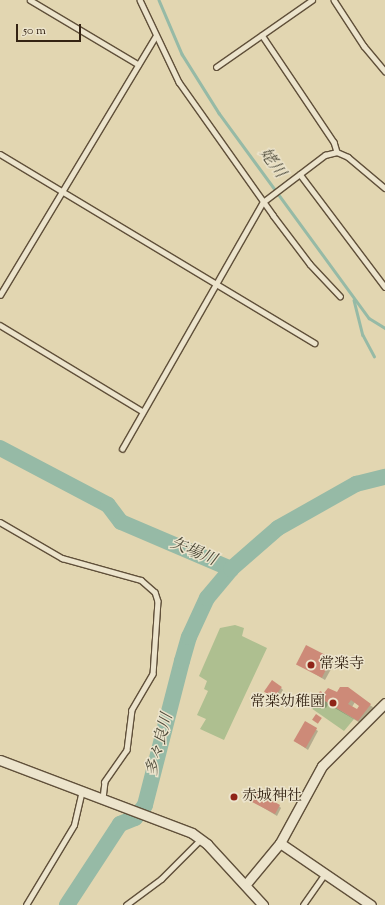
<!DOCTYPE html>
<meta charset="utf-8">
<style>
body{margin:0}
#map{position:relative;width:385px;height:905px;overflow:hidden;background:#e2d6b1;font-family:"Sorts Mill Goudy","Noto Serif JP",serif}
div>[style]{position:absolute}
.green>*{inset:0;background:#aebf90}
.shadow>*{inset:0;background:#0003}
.stream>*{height:2.5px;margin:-1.25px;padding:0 1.25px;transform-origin:1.25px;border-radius:1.25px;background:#96baa6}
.river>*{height:16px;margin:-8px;padding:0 8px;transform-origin:8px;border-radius:8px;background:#96baa6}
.building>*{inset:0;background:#cd8a78;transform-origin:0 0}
.roads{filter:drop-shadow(1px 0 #60503a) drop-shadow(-1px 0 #60503a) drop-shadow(0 1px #60503a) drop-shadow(0 -1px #60503a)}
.lane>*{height:4.5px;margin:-2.25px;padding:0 2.25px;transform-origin:2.25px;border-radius:2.25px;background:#ece4cc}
.street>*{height:9px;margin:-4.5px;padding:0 4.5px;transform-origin:4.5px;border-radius:4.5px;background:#ece4cc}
.dots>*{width:11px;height:11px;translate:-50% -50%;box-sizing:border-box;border:2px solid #ece4cc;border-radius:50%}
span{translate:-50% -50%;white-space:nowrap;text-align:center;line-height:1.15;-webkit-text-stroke:3px #ece4cc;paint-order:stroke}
.poi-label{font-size:15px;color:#342313}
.left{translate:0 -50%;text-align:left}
.right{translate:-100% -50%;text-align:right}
.water-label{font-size:16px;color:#4c4938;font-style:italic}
.scale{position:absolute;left:16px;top:24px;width:65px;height:18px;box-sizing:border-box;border:2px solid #342313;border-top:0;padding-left:5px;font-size:12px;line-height:14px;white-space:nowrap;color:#342313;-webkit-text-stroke:3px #ece4cc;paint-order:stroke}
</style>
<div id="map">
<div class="green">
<i style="clip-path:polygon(235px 625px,244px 628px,242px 636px,267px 648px,224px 740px,200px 729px,206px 719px,197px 715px,208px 691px,204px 689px,207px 681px,199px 676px,220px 628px)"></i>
<i style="clip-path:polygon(325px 701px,354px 719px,344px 731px,311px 708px,315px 702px,322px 705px)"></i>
</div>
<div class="shadow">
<i style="clip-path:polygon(331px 659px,335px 662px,325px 680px,298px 664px)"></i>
<i style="clip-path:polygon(281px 688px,283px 690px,277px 699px,267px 693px)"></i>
<i style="clip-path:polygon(evenodd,347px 688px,374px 708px,362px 724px,328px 704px,326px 708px,316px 702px,324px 694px,337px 693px,347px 688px,355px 702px,360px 706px,357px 710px,352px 707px,355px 702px)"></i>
<i style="clip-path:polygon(306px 723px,318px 731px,308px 750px,295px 741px)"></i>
<i style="clip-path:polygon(254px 802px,279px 806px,281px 808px,277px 816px)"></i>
</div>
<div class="stream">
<i style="left:159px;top:0;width:59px;rotate:66.9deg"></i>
<i style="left:182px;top:54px;width:70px;rotate:57.9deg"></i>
<i style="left:219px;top:113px;width:254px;rotate:53.8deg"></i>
<i style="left:369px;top:318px;width:19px;rotate:32deg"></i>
<i style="left:354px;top:300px;width:36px;rotate:76deg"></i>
<i style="left:363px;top:335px;width:24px;rotate:62deg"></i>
</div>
<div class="river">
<i style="left:0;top:448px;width:122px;rotate:27.8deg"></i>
<i style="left:108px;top:505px;width:21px;rotate:53deg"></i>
<i style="left:121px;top:522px;width:120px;rotate:23.1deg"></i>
<i style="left:67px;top:905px;width:97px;rotate:-56.8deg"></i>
<i style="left:120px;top:824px;width:16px;rotate:-22deg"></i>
<i style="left:135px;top:818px;width:16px;rotate:-52deg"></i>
<i style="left:145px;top:805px;width:149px;rotate:-75.6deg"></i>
<i style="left:182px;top:661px;width:25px;rotate:-74deg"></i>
<i style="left:189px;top:637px;width:43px;rotate:-65.2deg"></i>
<i style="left:207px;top:598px;width:38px;rotate:-50deg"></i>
<i style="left:231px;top:569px;width:62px;rotate:-41.1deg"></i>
<i style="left:278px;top:528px;width:90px;rotate:-29.4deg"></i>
<i style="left:356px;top:484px;width:30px;rotate:-14deg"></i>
</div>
<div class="building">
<i style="left:306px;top:645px;width:29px;height:22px;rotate:27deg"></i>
<i style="left:272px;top:680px;width:12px;height:14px;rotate:35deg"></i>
<i style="clip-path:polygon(evenodd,340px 687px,348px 687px,371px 704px,358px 721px,325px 701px,322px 705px,315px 702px,320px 691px,324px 693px,328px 688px,337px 692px,340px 687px,351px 700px,359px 706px,357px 709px,348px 704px,351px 700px)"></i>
<i style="left:316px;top:714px;width:7px;height:7px;rotate:34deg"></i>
<i style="left:305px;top:721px;width:14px;height:23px;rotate:30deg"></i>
<i style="clip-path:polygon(250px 788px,280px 805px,275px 814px,252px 802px,254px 799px,247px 794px)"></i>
</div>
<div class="roads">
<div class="lane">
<i style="left:30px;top:0;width:126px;rotate:30.7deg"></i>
<i style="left:140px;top:0;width:91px;rotate:64.6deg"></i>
<i style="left:179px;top:82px;width:163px;rotate:54.7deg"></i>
<i style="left:273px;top:215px;width:61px;rotate:52.9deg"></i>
<i style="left:310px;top:264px;width:44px;rotate:46.8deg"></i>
<i style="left:334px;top:0;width:55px;rotate:56.9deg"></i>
<i style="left:364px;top:46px;width:33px;rotate:50deg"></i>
<i style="left:262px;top:35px;width:129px;rotate:56.1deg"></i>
<i style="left:334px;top:142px;width:10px;rotate:73deg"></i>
<i style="left:216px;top:67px;width:117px;rotate:-34.9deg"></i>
<i style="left:0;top:154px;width:367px;rotate:31deg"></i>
<i style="left:300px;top:174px;width:141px;rotate:53deg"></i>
<i style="left:0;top:295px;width:301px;rotate:-59deg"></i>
<i style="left:0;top:325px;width:166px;rotate:31.2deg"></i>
<i style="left:122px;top:449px;width:284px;rotate:-60.3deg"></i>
<i style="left:263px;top:202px;width:78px;rotate:-37.2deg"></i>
<i style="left:325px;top:155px;width:12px;rotate:-14deg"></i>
<i style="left:337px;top:152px;width:12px;rotate:24deg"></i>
<i style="left:348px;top:157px;width:48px;rotate:40deg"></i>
<i style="left:0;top:522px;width:72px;rotate:30.1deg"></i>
<i style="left:62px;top:558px;width:82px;rotate:15.6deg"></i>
<i style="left:141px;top:580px;width:18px;rotate:41deg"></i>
<i style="left:155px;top:592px;width:9px;rotate:72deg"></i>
<i style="left:158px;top:601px;width:73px;rotate:93.9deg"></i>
<i style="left:153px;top:674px;width:42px;rotate:120.3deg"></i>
<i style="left:132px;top:710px;width:40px;rotate:97.1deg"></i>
<i style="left:127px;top:750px;width:39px;rotate:125deg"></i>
<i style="left:105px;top:782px;width:16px;rotate:97deg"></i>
<i style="left:26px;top:905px;width:93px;rotate:-59deg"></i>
<i style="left:74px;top:825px;width:35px;rotate:-77deg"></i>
<i style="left:126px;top:905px;width:44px;rotate:-36.6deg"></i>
<i style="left:161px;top:879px;width:57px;rotate:-45deg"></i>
<i style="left:303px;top:905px;width:38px;rotate:-55deg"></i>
</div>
<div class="street">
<i style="left:0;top:760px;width:205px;rotate:20.8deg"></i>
<i style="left:192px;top:833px;width:19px;rotate:36deg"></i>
<i style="left:207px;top:844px;width:83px;rotate:47.4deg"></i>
<i style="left:280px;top:843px;width:110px;rotate:34.3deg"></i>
<i style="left:246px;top:884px;width:53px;rotate:-50.3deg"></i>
<i style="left:280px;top:843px;width:88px;rotate:-61.4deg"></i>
<i style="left:322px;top:766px;width:89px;rotate:-45deg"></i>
</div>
</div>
<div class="dots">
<i style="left:311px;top:665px;background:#8f2418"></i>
<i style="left:333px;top:703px;background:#8f2418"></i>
<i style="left:234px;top:797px;background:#8f2418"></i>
</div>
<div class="poi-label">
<span class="left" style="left:319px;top:665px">常楽寺</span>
<span class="right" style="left:325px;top:703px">常楽幼稚園</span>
<span class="left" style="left:242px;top:797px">赤城神社</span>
</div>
<div class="water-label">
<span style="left:271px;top:164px;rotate:54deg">姥川</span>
<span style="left:193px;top:553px;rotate:23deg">矢場川</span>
<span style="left:161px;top:745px;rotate:-75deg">多々良川</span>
</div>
<div class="scale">50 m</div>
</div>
